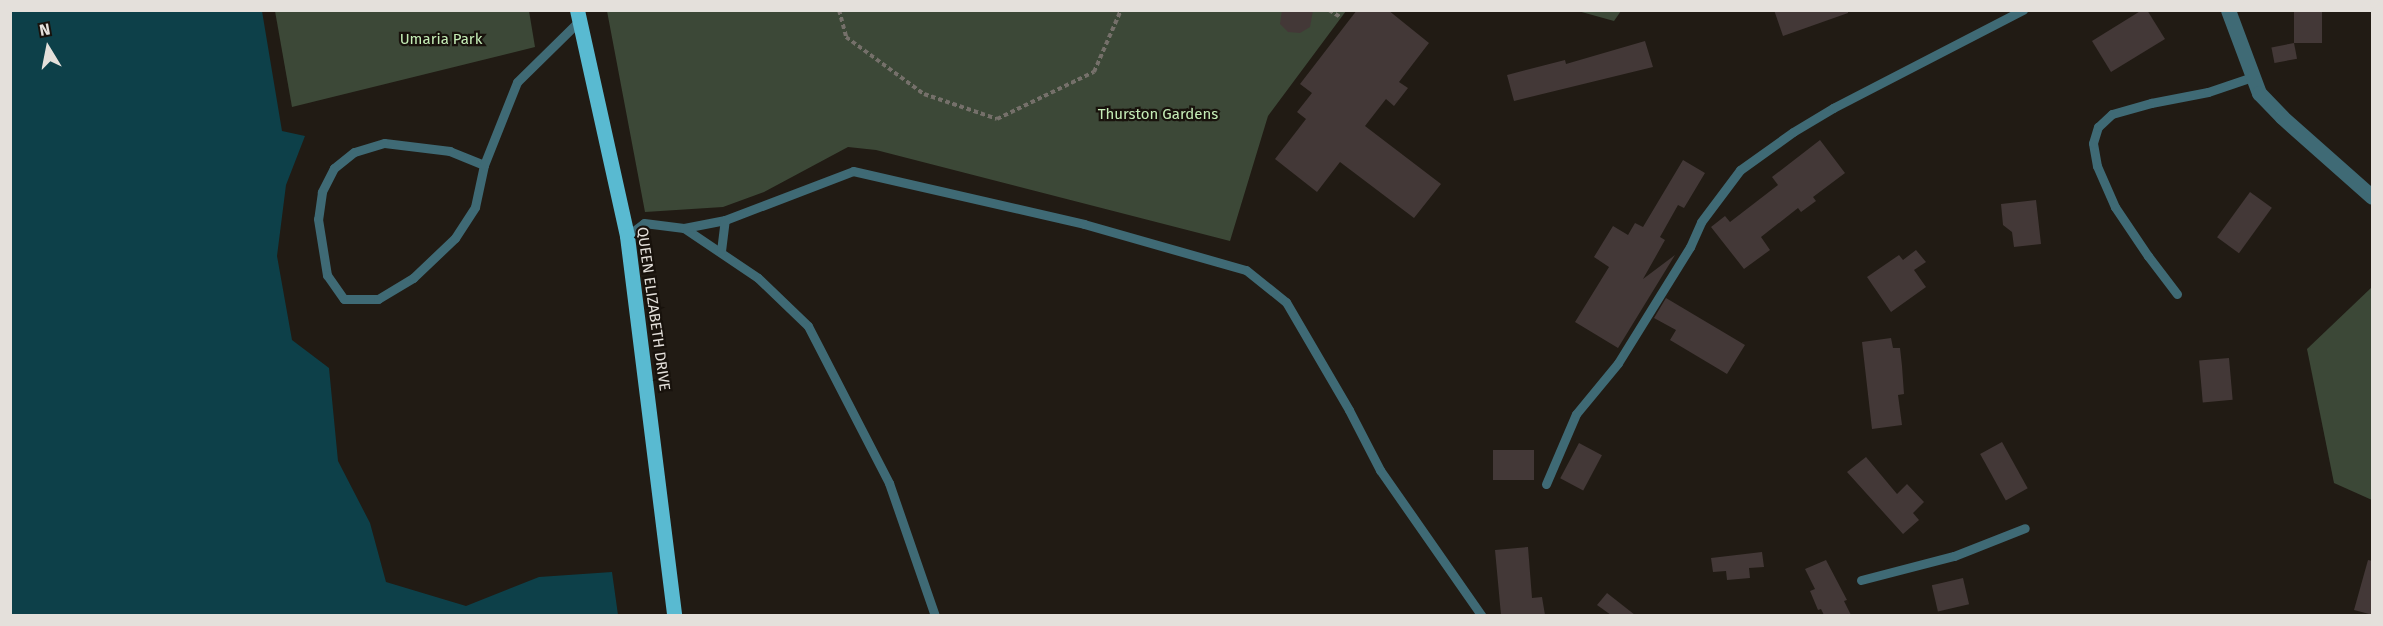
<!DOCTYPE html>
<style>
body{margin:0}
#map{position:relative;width:2383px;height:626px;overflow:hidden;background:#211b14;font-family:"Fira Sans",sans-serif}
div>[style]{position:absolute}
.green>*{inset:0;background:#3c4837}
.water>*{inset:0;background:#0d4049}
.building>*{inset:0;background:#433837;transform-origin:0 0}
.path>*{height:4px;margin-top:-2px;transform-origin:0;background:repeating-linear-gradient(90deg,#75706a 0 4.5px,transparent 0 7.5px)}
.lane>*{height:9px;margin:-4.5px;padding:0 4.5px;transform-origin:4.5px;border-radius:4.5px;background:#3f6a75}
.street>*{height:15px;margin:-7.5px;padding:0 7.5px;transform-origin:7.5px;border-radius:7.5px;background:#3f6a75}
.primary>*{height:15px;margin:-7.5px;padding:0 7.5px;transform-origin:7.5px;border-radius:7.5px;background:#59bad1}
span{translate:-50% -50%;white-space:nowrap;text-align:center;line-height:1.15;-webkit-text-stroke:4.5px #18120c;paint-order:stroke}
.park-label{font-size:15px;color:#c5edb6}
.street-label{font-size:15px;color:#e4e0db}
.frame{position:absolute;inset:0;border:12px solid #e4e0db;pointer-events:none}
.north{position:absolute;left:18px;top:18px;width:60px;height:60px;-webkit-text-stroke:4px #18120c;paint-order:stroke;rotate:350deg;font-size:16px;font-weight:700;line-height:24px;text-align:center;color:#e4e0db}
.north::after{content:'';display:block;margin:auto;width:21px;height:27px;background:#e4e0db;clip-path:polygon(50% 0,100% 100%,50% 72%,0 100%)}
</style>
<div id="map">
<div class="green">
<i style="clip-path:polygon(275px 11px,529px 11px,535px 47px,292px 107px)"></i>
<i style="clip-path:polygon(607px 11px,1346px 11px,1268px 116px,1230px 241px,876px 150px,848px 147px,764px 192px,723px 207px,645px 212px)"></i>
<i style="clip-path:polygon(1578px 11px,1621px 11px,1614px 21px)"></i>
<i style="clip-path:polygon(2372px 287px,2372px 500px,2334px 483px,2307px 349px)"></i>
</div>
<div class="water">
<i style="clip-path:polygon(10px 11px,262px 11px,282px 131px,305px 136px,286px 185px,277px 256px,292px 340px,329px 368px,338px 461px,370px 523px,386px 582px,466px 606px,539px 577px,612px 572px,618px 615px,11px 615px)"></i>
</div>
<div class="building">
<i style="clip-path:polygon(1282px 10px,1313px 10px,1310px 27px,1300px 33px,1288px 32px,1280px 24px)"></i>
<i style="clip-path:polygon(1357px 10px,1388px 10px,1429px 43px,1399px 82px,1408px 88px,1394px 106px,1386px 99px,1365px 126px,1441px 184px,1414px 218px,1340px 162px,1317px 192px,1275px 159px,1306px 119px,1297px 112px,1312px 93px,1300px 84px)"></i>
<i style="clip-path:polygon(1774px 10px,1848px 10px,1848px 13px,1783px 36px)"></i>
<i style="clip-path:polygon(2142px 10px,2147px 10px,2165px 39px,2111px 72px,2092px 41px)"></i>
<i style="left:2294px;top:10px;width:28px;height:33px"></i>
<i style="clip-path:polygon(1645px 41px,1653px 67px,1514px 101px,1507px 75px,1565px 60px,1566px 64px)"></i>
<i style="left:2294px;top:43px;width:16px;height:23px;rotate:79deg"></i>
<i style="clip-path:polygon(1820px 140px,1845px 173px,1813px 197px,1816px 201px,1801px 212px,1798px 208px,1761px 237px,1770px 250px,1744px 269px,1711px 227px,1725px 216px,1730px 222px,1778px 185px,1772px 177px)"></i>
<i style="clip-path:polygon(1683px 160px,1705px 173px,1684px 208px,1678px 205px,1660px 237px,1665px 240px,1643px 279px,1675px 255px,1618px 348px,1575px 322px,1609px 267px,1594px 257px,1613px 226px,1628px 235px,1635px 223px,1643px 227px)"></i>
<i style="left:2250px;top:192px;width:27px;height:56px;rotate:36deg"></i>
<i style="clip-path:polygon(2036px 200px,2041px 244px,2014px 247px,2012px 232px,2003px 225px,2001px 204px)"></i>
<i style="clip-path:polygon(1916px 250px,1926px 262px,1914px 270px,1926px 287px,1891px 312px,1867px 277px,1899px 255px,1903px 260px)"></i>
<i style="clip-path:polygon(1666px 298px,1745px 345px,1727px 374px,1670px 340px,1676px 330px,1654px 318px)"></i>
<i style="clip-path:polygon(1891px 338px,1893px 348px,1900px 348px,1902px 366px,1904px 394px,1898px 395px,1902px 425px,1872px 429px,1862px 342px)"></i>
<i style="left:2229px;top:358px;width:42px;height:30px;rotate:85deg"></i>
<i style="left:2002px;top:442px;width:53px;height:25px;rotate:61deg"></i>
<i style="left:1579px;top:443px;width:26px;height:40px;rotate:28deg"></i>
<i style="left:1534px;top:450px;width:30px;height:41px;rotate:90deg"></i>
<i style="clip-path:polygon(1866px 457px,1897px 494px,1907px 484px,1924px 502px,1913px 513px,1919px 520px,1903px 534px,1847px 472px)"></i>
<i style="clip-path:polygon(1528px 547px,1532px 598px,1542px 597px,1545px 615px,1501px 615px,1495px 550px)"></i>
<i style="clip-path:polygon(1762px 552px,1764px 567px,1749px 568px,1750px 578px,1727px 580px,1726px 571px,1713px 572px,1711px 558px)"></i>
<i style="clip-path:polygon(1826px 560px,1847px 600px,1844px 601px,1851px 615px,1824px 615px,1821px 609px,1818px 610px,1810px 591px,1815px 589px,1805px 569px)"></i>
<i style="clip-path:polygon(2368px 560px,2373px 561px,2373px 615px,2354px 610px)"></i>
<i style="left:1963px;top:578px;width:27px;height:32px;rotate:77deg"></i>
<i style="clip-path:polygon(1607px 593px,1635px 615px,1611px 615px,1597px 605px)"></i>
</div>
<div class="path">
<i style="left:839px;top:10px;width:28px;rotate:75deg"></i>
<i style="left:846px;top:37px;width:97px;rotate:36.2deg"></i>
<i style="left:924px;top:94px;width:77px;rotate:18.9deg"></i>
<i style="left:997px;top:119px;width:108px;rotate:-25.9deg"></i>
<i style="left:1094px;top:72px;width:68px;rotate:-66.5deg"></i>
<i style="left:1329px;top:10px;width:13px;rotate:32deg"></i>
</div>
<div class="lane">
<i style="left:484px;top:165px;width:37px;rotate:-158deg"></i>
<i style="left:450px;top:151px;width:66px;rotate:-173.1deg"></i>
<i style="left:384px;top:143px;width:31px;rotate:163deg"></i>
<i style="left:354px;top:152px;width:26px;rotate:141deg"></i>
<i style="left:334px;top:168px;width:27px;rotate:117deg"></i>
<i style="left:322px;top:192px;width:27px;rotate:98deg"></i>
<i style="left:318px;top:219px;width:57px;rotate:80.9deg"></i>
<i style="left:327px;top:275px;width:29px;rotate:55deg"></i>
<i style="left:344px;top:299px;width:34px"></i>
<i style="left:378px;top:299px;width:41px;rotate:-31deg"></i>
<i style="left:413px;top:278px;width:58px;rotate:-43.6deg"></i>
<i style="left:455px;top:238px;width:37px;rotate:-57deg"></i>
<i style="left:475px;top:207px;width:43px;rotate:-77.9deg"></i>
<i style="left:484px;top:165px;width:89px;rotate:-68.3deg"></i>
<i style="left:517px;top:82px;width:87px;rotate:-44.5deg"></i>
<i style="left:684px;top:228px;width:89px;rotate:34deg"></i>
<i style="left:758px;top:278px;width:69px;rotate:43.8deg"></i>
<i style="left:808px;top:326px;width:177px;rotate:62.7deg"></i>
<i style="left:889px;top:483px;width:141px;rotate:70.9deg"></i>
<i style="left:627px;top:236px;width:21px;rotate:-37deg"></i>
<i style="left:644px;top:223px;width:40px;rotate:7.1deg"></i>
<i style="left:684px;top:228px;width:42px;rotate:-11deg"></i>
<i style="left:725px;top:220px;width:137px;rotate:-20.9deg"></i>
<i style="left:853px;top:171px;width:237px;rotate:12.9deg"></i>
<i style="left:1084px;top:224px;width:168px;rotate:15.9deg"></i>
<i style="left:1246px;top:270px;width:51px;rotate:38.7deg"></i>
<i style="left:1286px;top:302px;width:125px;rotate:59.7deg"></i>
<i style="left:1349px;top:410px;width:68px;rotate:62.7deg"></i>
<i style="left:1380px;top:470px;width:178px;rotate:55.1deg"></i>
<i style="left:721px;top:251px;width:31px;rotate:-83deg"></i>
<i style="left:2177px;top:294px;width:48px;rotate:-127.3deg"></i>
<i style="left:2148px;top:256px;width:59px;rotate:-124deg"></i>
<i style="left:2115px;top:207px;width:45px;rotate:-113.7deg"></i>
<i style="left:2097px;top:166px;width:23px;rotate:-100deg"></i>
<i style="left:2093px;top:143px;width:17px;rotate:-73deg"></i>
<i style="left:2098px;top:127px;width:19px;rotate:-43deg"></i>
<i style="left:2112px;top:114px;width:41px;rotate:-15.8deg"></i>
<i style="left:2151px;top:103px;width:58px;rotate:-10.9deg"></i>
<i style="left:2208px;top:92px;width:46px;rotate:-18.8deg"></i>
<i style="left:1546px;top:484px;width:76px;rotate:-66.8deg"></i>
<i style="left:1576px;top:414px;width:66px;rotate:-50.5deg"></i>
<i style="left:1618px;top:363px;width:137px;rotate:-58.2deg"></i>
<i style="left:1690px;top:247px;width:27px;rotate:-66deg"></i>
<i style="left:1701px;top:222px;width:65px;rotate:-53.1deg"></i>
<i style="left:1740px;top:170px;width:65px;rotate:-35.6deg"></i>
<i style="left:1793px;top:132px;width:47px;rotate:-31deg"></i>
<i style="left:1833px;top:108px;width:214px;rotate:-27.3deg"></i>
<i style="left:1861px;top:580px;width:96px;rotate:-14.5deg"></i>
<i style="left:1954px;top:556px;width:76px;rotate:-21.5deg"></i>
</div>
<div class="street">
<i style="left:2228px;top:10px;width:89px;rotate:69.5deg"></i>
<i style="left:2259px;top:93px;width:33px;rotate:46deg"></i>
<i style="left:2282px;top:117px;width:120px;rotate:41.6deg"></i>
</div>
<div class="primary">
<i style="left:577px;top:10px;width:231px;rotate:77.5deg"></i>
<i style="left:627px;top:236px;width:383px;rotate:82.9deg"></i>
</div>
<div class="park-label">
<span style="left:441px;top:40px">Umaria Park</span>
<span style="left:1158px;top:115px">Thurston Gardens</span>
</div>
<div class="street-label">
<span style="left:653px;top:309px;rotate:82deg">QUEEN ELIZABETH DRIVE</span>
</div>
<div class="frame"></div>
<div class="north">N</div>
</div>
